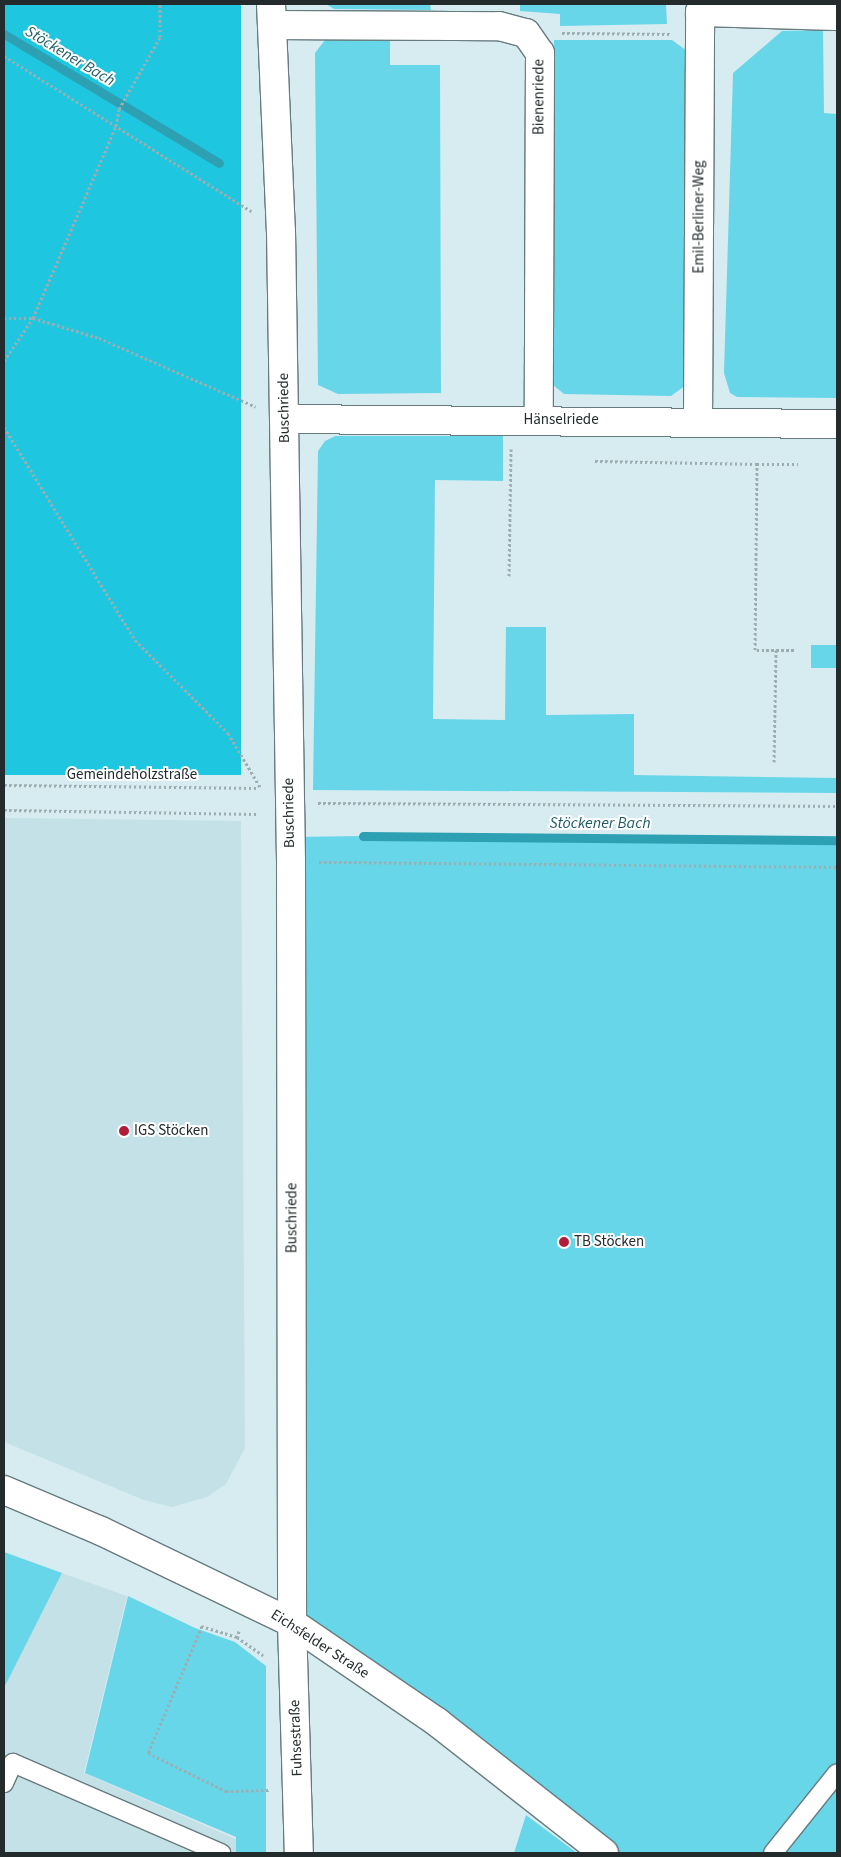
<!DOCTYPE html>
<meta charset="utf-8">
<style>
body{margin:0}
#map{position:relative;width:841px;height:1857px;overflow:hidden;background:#d6ecf0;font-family:"Source Sans 3",sans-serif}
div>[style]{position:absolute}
.built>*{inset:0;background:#c3e1e7}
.green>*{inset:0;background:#68d6e9;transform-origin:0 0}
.forest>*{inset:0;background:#1ec7df;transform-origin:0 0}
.stream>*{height:9px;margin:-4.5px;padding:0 4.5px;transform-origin:4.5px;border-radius:4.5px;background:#2da1b3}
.path>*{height:3px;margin-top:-1.5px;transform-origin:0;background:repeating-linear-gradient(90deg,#9daeb1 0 2.5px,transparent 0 5px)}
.roads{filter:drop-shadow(1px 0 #677b7f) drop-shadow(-1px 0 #677b7f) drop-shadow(0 1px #677b7f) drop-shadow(0 -1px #677b7f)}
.lane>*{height:18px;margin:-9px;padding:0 9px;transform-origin:9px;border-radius:9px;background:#fff}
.street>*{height:28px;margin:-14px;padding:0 14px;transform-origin:14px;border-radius:14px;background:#fff}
.secondary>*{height:28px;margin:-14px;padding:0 14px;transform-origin:14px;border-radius:14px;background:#fff}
.dots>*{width:14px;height:14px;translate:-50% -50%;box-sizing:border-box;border:2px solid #fff;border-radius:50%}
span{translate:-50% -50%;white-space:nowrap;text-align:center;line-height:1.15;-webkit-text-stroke:4px #fff;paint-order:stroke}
.street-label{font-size:15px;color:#232b2d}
.poi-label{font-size:15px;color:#232b2d}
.left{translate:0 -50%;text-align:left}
.water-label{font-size:16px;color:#205d67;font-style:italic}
.frame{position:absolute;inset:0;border:5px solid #232b2d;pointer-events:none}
</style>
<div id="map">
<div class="built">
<i style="clip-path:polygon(4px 818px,241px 821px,245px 1448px,226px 1484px,207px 1497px,172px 1507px,144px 1500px,4px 1442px)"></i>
<i style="clip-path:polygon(62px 1573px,127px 1596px,84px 1773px,236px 1839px,236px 1853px,4px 1853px,4px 1688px)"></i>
</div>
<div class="green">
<i style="clip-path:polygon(326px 4px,430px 4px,431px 10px,334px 9px)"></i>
<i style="clip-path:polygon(520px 4px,666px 4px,667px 24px,560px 26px,560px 14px,520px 11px)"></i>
<i style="clip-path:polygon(823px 30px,824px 113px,837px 114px,837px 398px,737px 397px,730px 393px,724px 373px,733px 73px,782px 31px)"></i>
<i style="clip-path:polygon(390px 39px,390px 65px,440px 65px,441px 393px,338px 394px,318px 385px,315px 53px,325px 40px)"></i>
<i style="clip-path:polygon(554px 40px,672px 40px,687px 51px,686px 385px,671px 396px,564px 394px,553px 385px)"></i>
<i style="clip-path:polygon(335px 436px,503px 436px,503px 481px,435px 480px,433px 719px,505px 720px,506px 627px,546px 627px,546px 715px,634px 714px,634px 775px,837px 778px,837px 793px,313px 790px,318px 451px,325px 441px)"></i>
<i style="left:811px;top:645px;width:26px;height:23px"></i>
<i style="clip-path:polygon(363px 836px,837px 840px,837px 1853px,604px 1853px,292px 1623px,291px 837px)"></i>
<i style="clip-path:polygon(4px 1552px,62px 1573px,4px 1688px)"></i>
<i style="clip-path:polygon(128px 1596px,195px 1628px,235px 1642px,266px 1666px,266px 1853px,236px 1853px,236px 1837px,85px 1773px)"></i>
<i style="clip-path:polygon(526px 1815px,577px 1853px,514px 1853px)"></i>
</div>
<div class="forest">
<i style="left:4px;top:4px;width:237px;height:771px"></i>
</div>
<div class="stream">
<i style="left:4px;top:34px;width:136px;rotate:30.9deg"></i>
<i style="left:123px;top:105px;width:112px;rotate:31.1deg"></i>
<i style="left:363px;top:836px;width:474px;rotate:0.5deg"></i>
</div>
<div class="path">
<i style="left:562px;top:33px;width:109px;rotate:0.5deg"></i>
<i style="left:4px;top:56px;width:292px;rotate:32.1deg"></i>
<i style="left:4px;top:318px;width:29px"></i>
<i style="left:33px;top:318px;width:69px;rotate:16.9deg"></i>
<i style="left:99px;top:338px;width:171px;rotate:23.7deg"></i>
<i style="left:4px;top:361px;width:52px;rotate:-56deg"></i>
<i style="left:33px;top:318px;width:209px;rotate:-66.6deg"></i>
<i style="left:116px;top:126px;width:17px;rotate:-80deg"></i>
<i style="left:119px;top:109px;width:83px;rotate:-60.3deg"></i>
<i style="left:160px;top:37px;width:33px;rotate:-90deg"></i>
<i style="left:4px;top:427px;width:250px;rotate:58.4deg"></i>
<i style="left:135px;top:640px;width:132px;rotate:45deg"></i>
<i style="left:228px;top:733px;width:63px;rotate:59.3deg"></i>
<i style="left:595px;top:461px;width:162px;rotate:1.1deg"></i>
<i style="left:509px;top:576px;width:127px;rotate:-89.1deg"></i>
<i style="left:794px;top:650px;width:39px;rotate:180deg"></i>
<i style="left:755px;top:650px;width:186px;rotate:-89.4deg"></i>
<i style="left:757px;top:464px;width:41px"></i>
<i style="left:774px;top:762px;width:112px;rotate:-89deg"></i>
<i style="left:4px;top:785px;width:255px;rotate:0.7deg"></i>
<i style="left:318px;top:803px;width:519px;rotate:0.33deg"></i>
<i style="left:4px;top:810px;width:255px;rotate:0.9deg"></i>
<i style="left:319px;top:862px;width:518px;rotate:0.55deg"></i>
<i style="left:239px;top:1631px;width:6px;rotate:108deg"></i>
<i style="left:237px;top:1637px;width:32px;rotate:35deg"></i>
<i style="left:237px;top:1637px;width:37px;rotate:-163deg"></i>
<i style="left:202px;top:1626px;width:138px;rotate:113deg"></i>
<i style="left:148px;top:1753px;width:87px;rotate:26deg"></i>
<i style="left:226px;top:1791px;width:43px;rotate:-1.3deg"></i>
</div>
<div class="roads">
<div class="lane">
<i style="left:4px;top:1783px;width:22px;rotate:-66deg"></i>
<i style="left:13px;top:1763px;width:227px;rotate:23.4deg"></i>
<i style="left:773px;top:1853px;width:102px;rotate:-51.3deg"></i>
</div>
<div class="street">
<i style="left:272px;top:25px;width:227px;rotate:0.3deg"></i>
<i style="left:499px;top:26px;width:28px;rotate:15deg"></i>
<i style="left:526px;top:33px;width:24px;rotate:55deg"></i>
<i style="left:540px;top:53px;width:367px;rotate:90.2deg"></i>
<i style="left:284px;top:419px;width:553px;rotate:0.52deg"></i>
<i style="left:698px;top:422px;width:410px;rotate:-89.7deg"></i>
<i style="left:700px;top:12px;width:137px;rotate:1.7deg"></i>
<i style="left:4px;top:1490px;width:105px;rotate:22.9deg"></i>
<i style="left:101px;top:1531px;width:212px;rotate:25.7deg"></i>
<i style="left:292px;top:1623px;width:176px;rotate:34.3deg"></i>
<i style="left:437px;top:1722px;width:212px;rotate:38.1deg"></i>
</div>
<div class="secondary">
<i style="left:271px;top:4px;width:227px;rotate:87.5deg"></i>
<i style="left:281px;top:231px;width:630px;rotate:89.09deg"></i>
<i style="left:291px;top:861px;width:762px;rotate:89.92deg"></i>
<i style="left:292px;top:1623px;width:230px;rotate:88.3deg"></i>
</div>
</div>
<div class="dots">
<i style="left:124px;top:1131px;background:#b01d38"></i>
<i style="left:564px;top:1242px;background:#b01d38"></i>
</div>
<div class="street-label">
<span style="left:539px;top:97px;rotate:-90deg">Bienenriede</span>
<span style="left:699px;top:217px;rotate:-90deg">Emil-Berliner-Weg</span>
<span style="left:284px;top:408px;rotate:-91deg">Buschriede</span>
<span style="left:561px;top:420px">Hänselriede</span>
<span style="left:132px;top:775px">Gemeindeholzstraße</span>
<span style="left:289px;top:813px;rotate:-91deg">Buschriede</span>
<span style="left:292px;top:1218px;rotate:-90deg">Buschriede</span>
<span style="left:320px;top:1644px;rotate:33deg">Eichsfelder Straße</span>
<span style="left:296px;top:1738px;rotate:-92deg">Fuhsestraße</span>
</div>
<div class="poi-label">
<span class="left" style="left:134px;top:1131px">IGS Stöcken</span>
<span class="left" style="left:574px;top:1242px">TB Stöcken</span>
</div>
<div class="water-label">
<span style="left:70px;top:56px;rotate:31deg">Stöckener Bach</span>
<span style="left:600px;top:823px">Stöckener Bach</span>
</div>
<div class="frame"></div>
</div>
